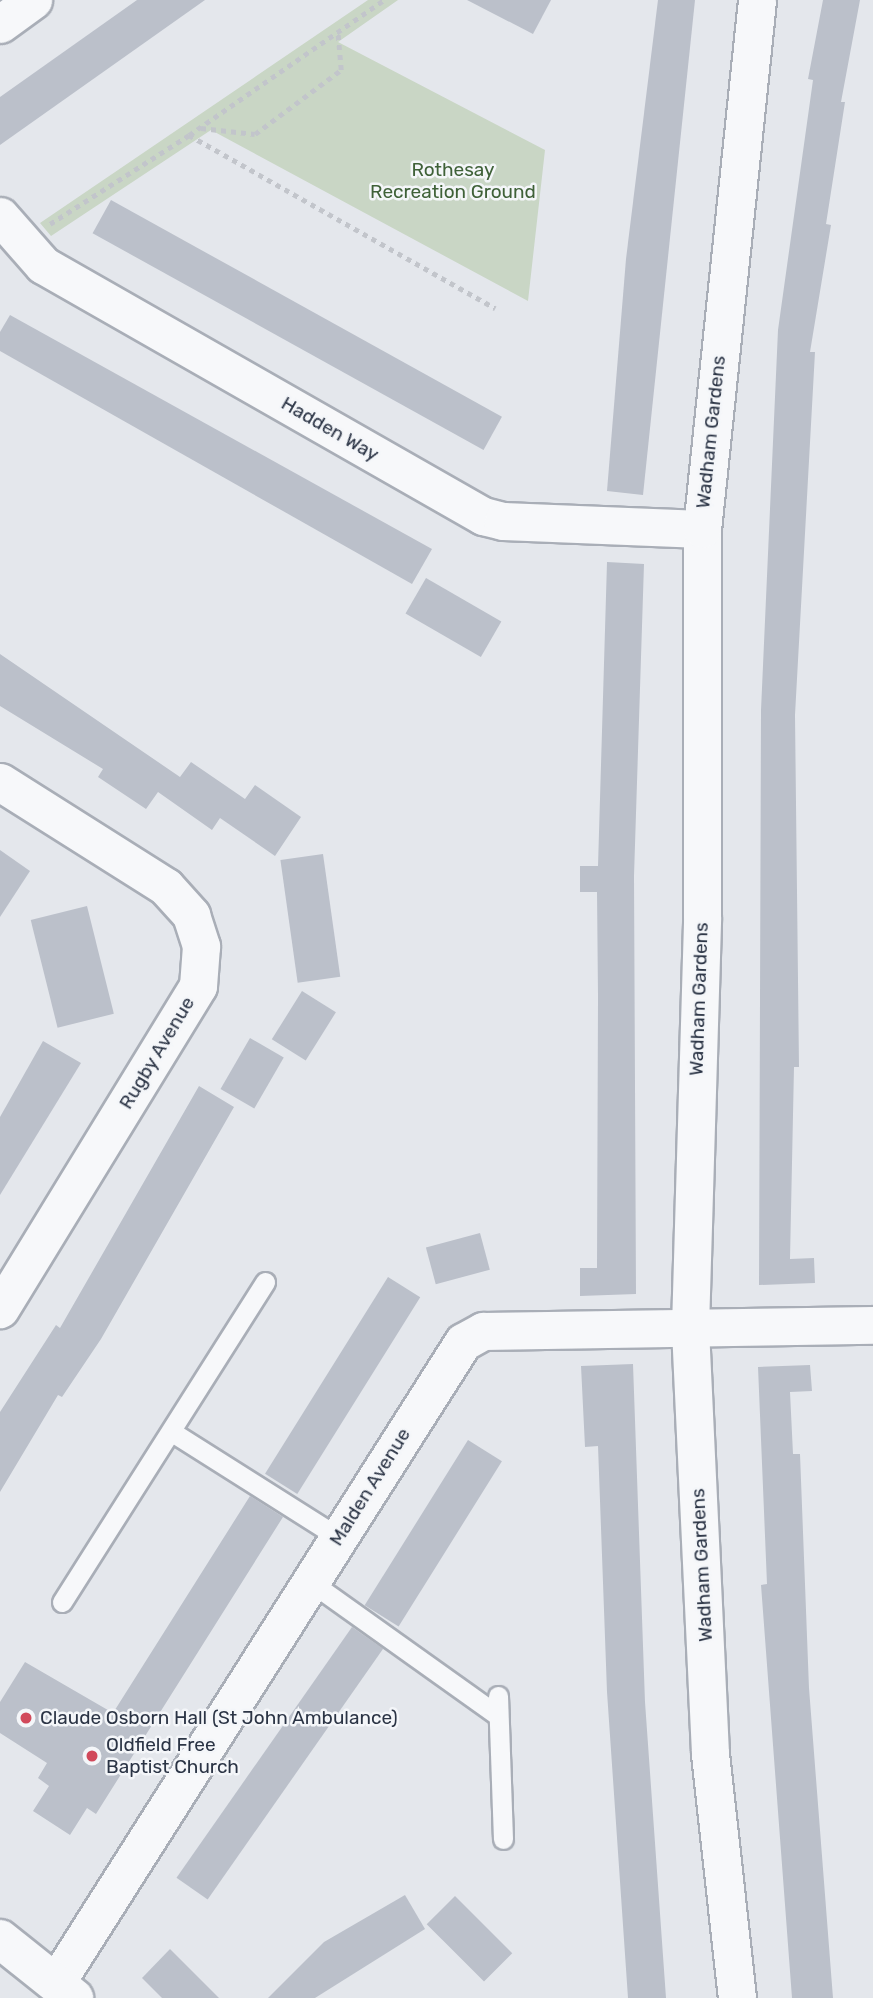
<!DOCTYPE html>
<style>
body{margin:0}
#map{position:relative;width:873px;height:1998px;overflow:hidden;background:#e4e7ec;font-family:Rubik,sans-serif}
div>[style]{position:absolute}
.green>*{inset:0;background:#c9d6c5}
.building>*{inset:0;background:#bbc0ca;transform-origin:0 0}
.path>*{height:4.5px;margin-top:-2.25px;transform-origin:0;background:repeating-linear-gradient(90deg,#c2c5cb 0 5px,transparent 0 10px)}
.roads{filter:drop-shadow(2px 0 #a9aeb7) drop-shadow(-2px 0 #a9aeb7) drop-shadow(0 2px #a9aeb7) drop-shadow(0 -2px #a9aeb7)}
.service>*{height:19px;margin:-9.5px;padding:0 9.5px;transform-origin:9.5px;border-radius:9.5px;background:#f7f8fa}
.minor>*{height:37px;margin:-18.5px;padding:0 18.5px;transform-origin:18.5px;border-radius:18.5px;background:#f7f8fa}
.tertiary>*{height:38px;margin:-19px;padding:0 19px;transform-origin:19px;border-radius:19px;background:#f7f8fa}
.dots>*{width:19px;height:19px;translate:-50% -50%;box-sizing:border-box;border:4px solid #f4f6f9;border-radius:50%}
span{translate:-50% -50%;white-space:nowrap;text-align:center;line-height:1.15;-webkit-text-stroke:5px #f4f6f9;paint-order:stroke}
.park-label{font-size:19px;color:#3f6138}
.street-label{font-size:19px;color:#2b3445}
.poi-label{font-size:19px;color:#2b3445}
.left{translate:0 -50%;text-align:left}
</style>
<div id="map">
<div class="green">
<i style="clip-path:polygon(368px 0,398px 0,338px 42px,545px 150px,528px 301px,211px 130px,51px 236px,40px 223px)"></i>
</div>
<div class="building">
<i style="clip-path:polygon(137px 0,205px 0,0 145px,0 97px)"></i>
<i style="clip-path:polygon(467px 0,551px 0,533px 34px)"></i>
<i style="clip-path:polygon(658px 0,695px 0,643px 495px,607px 491px,626px 259px)"></i>
<i style="clip-path:polygon(823px 0,860px 0,841px 102px,845px 102px,826px 224px,831px 225px,810px 352px,815px 352px,795px 715px,799px 1067px,794px 1067px,790px 1259px,814px 1258px,815px 1283px,759px 1285px,761px 710px,778px 330px,813px 80px,808px 79px)"></i>
<i style="left:111px;top:200px;width:447px;height:38px;rotate:29deg"></i>
<i style="clip-path:polygon(10px 315px,432px 549px,412px 584px,0 351px,0 332px)"></i>
<i style="clip-path:polygon(607px 562px,644px 564px,634px 876px,636px 1294px,580px 1296px,580px 1268px,597px 1268px,598px 997px,597px 892px,580px 892px,580px 866px,598px 866px)"></i>
<i style="left:426px;top:578px;width:87px;height:41px;rotate:30deg"></i>
<i style="clip-path:polygon(0 654px,180px 777px,191px 762px,245px 799px,255px 785px,301px 817px,275px 856px,220px 818px,212px 830px,158px 792px,146px 809px,98px 777px,103px 769px,0 706px)"></i>
<i style="clip-path:polygon(0 850px,30px 871px,0 917px)"></i>
<i style="left:323px;top:854px;width:124px;height:43px;rotate:82deg"></i>
<i style="left:87px;top:906px;width:111px;height:58px;rotate:76deg"></i>
<i style="left:302px;top:991px;width:40px;height:57px;rotate:32deg"></i>
<i style="left:250px;top:1038px;width:39px;height:59px;rotate:30deg"></i>
<i style="clip-path:polygon(43px 1041px,81px 1063px,0 1195px,0 1117px)"></i>
<i style="clip-path:polygon(199px 1086px,234px 1107px,101px 1339px,62px 1397px,58px 1395px,0 1492px,0 1412px,56px 1325px,60px 1328px)"></i>
<i style="left:480px;top:1233px;width:38px;height:56px;rotate:75deg"></i>
<i style="left:388px;top:1277px;width:38px;height:232px;rotate:32deg"></i>
<i style="clip-path:polygon(633px 1364px,645px 1702px,666px 1998px,628px 1998px,607px 1692px,598px 1446px,585px 1447px,581px 1366px)"></i>
<i style="clip-path:polygon(810px 1365px,812px 1391px,790px 1392px,793px 1454px,800px 1454px,809px 1688px,833px 1998px,792px 1998px,761px 1585px,767px 1584px,758px 1367px)"></i>
<i style="left:468px;top:1440px;width:40px;height:195px;rotate:32deg"></i>
<i style="clip-path:polygon(250px 1496px,283px 1517px,96px 1814px,87px 1808px,70px 1835px,33px 1811px,49px 1786px,38px 1778px,47px 1763px,0 1733px,0 1702px,25px 1662px,113px 1713px)"></i>
<i style="left:352px;top:1627px;width:38px;height:306px;rotate:35deg"></i>
<i style="clip-path:polygon(405px 1895px,425px 1929px,315px 1998px,268px 1998px,324px 1942px)"></i>
<i style="left:455px;top:1896px;width:81px;height:40px;rotate:45deg"></i>
<i style="clip-path:polygon(170px 1949px,219px 1998px,162px 1998px,142px 1978px)"></i>
</div>
<div class="path">
<i style="left:201px;top:128px;width:54px;rotate:6.3deg"></i>
<i style="left:255px;top:134px;width:107px;rotate:-36.7deg"></i>
<i style="left:341px;top:70px;width:36px;rotate:-95deg"></i>
<i style="left:189px;top:135px;width:237px;rotate:-34.7deg"></i>
<i style="left:50px;top:224px;width:165px;rotate:-32.6deg"></i>
<i style="left:189px;top:135px;width:352px;rotate:29.5deg"></i>
</div>
<div class="roads">
<div class="service">
<i style="left:172px;top:1432px;width:196px;rotate:32.3deg"></i>
<i style="left:312px;top:1583px;width:227px;rotate:35.5deg"></i>
<i style="left:62px;top:1602px;width:379px;rotate:-57.6deg"></i>
<i style="left:498px;top:1696px;width:143px;rotate:88deg"></i>
</div>
<div class="minor">
<i style="left:0;top:24px;width:41px;rotate:-36deg"></i>
<i style="left:0;top:216px;width:65px;rotate:48.7deg"></i>
<i style="left:43px;top:265px;width:507px;rotate:29.7deg"></i>
<i style="left:483px;top:516px;width:21px;rotate:14deg"></i>
<i style="left:503px;top:521px;width:199px;rotate:2.3deg"></i>
<i style="left:0;top:782px;width:196px;rotate:32.3deg"></i>
<i style="left:166px;top:887px;width:38px;rotate:48deg"></i>
<i style="left:191px;top:915px;width:33px;rotate:72deg"></i>
<i style="left:201px;top:946px;width:40px;rotate:94.3deg"></i>
<i style="left:198px;top:986px;width:379px;rotate:121.5deg"></i>
<i style="left:57px;top:1981px;width:757px;rotate:-57.57deg"></i>
<i style="left:463px;top:1342px;width:23px;rotate:-29deg"></i>
<i style="left:483px;top:1331px;width:390px;rotate:-0.9deg"></i>
<i style="left:737px;top:1998px;width:246px;rotate:-96.3deg"></i>
<i style="left:710px;top:1753px;width:426px;rotate:-92.7deg"></i>
<i style="left:690px;top:1327px;width:410px;rotate:-88.3deg"></i>
<i style="left:702px;top:917px;width:388px;rotate:-90deg"></i>
<i style="left:702px;top:529px;width:532px;rotate:-84.06deg"></i>
</div>
<div class="tertiary">
<i style="left:0;top:1939px;width:95px;rotate:38.6deg"></i>
</div>
</div>
<div class="dots">
<i style="left:26px;top:1718px;background:#d1495b"></i>
<i style="left:92px;top:1756px;background:#d1495b"></i>
</div>
<div class="park-label">
<span style="left:453px;top:181px">Rothesay<br>Recreation Ground</span>
</div>
<div class="street-label">
<span style="left:330px;top:429px;rotate:30deg">Hadden Way</span>
<span style="left:711px;top:432px;rotate:-84deg">Wadham Gardens</span>
<span style="left:699px;top:999px;rotate:-88deg">Wadham Gardens</span>
<span style="left:157px;top:1053px;rotate:-59deg">Rugby Avenue</span>
<span style="left:370px;top:1487px;rotate:-58deg">Malden Avenue</span>
<span style="left:702px;top:1565px;rotate:-93deg">Wadham Gardens</span>
</div>
<div class="poi-label">
<span class="left" style="left:40px;top:1718px">Claude Osborn Hall (St John Ambulance)</span>
<span class="left" style="left:106px;top:1756px">Oldfield Free<br>Baptist Church</span>
</div>
</div>
